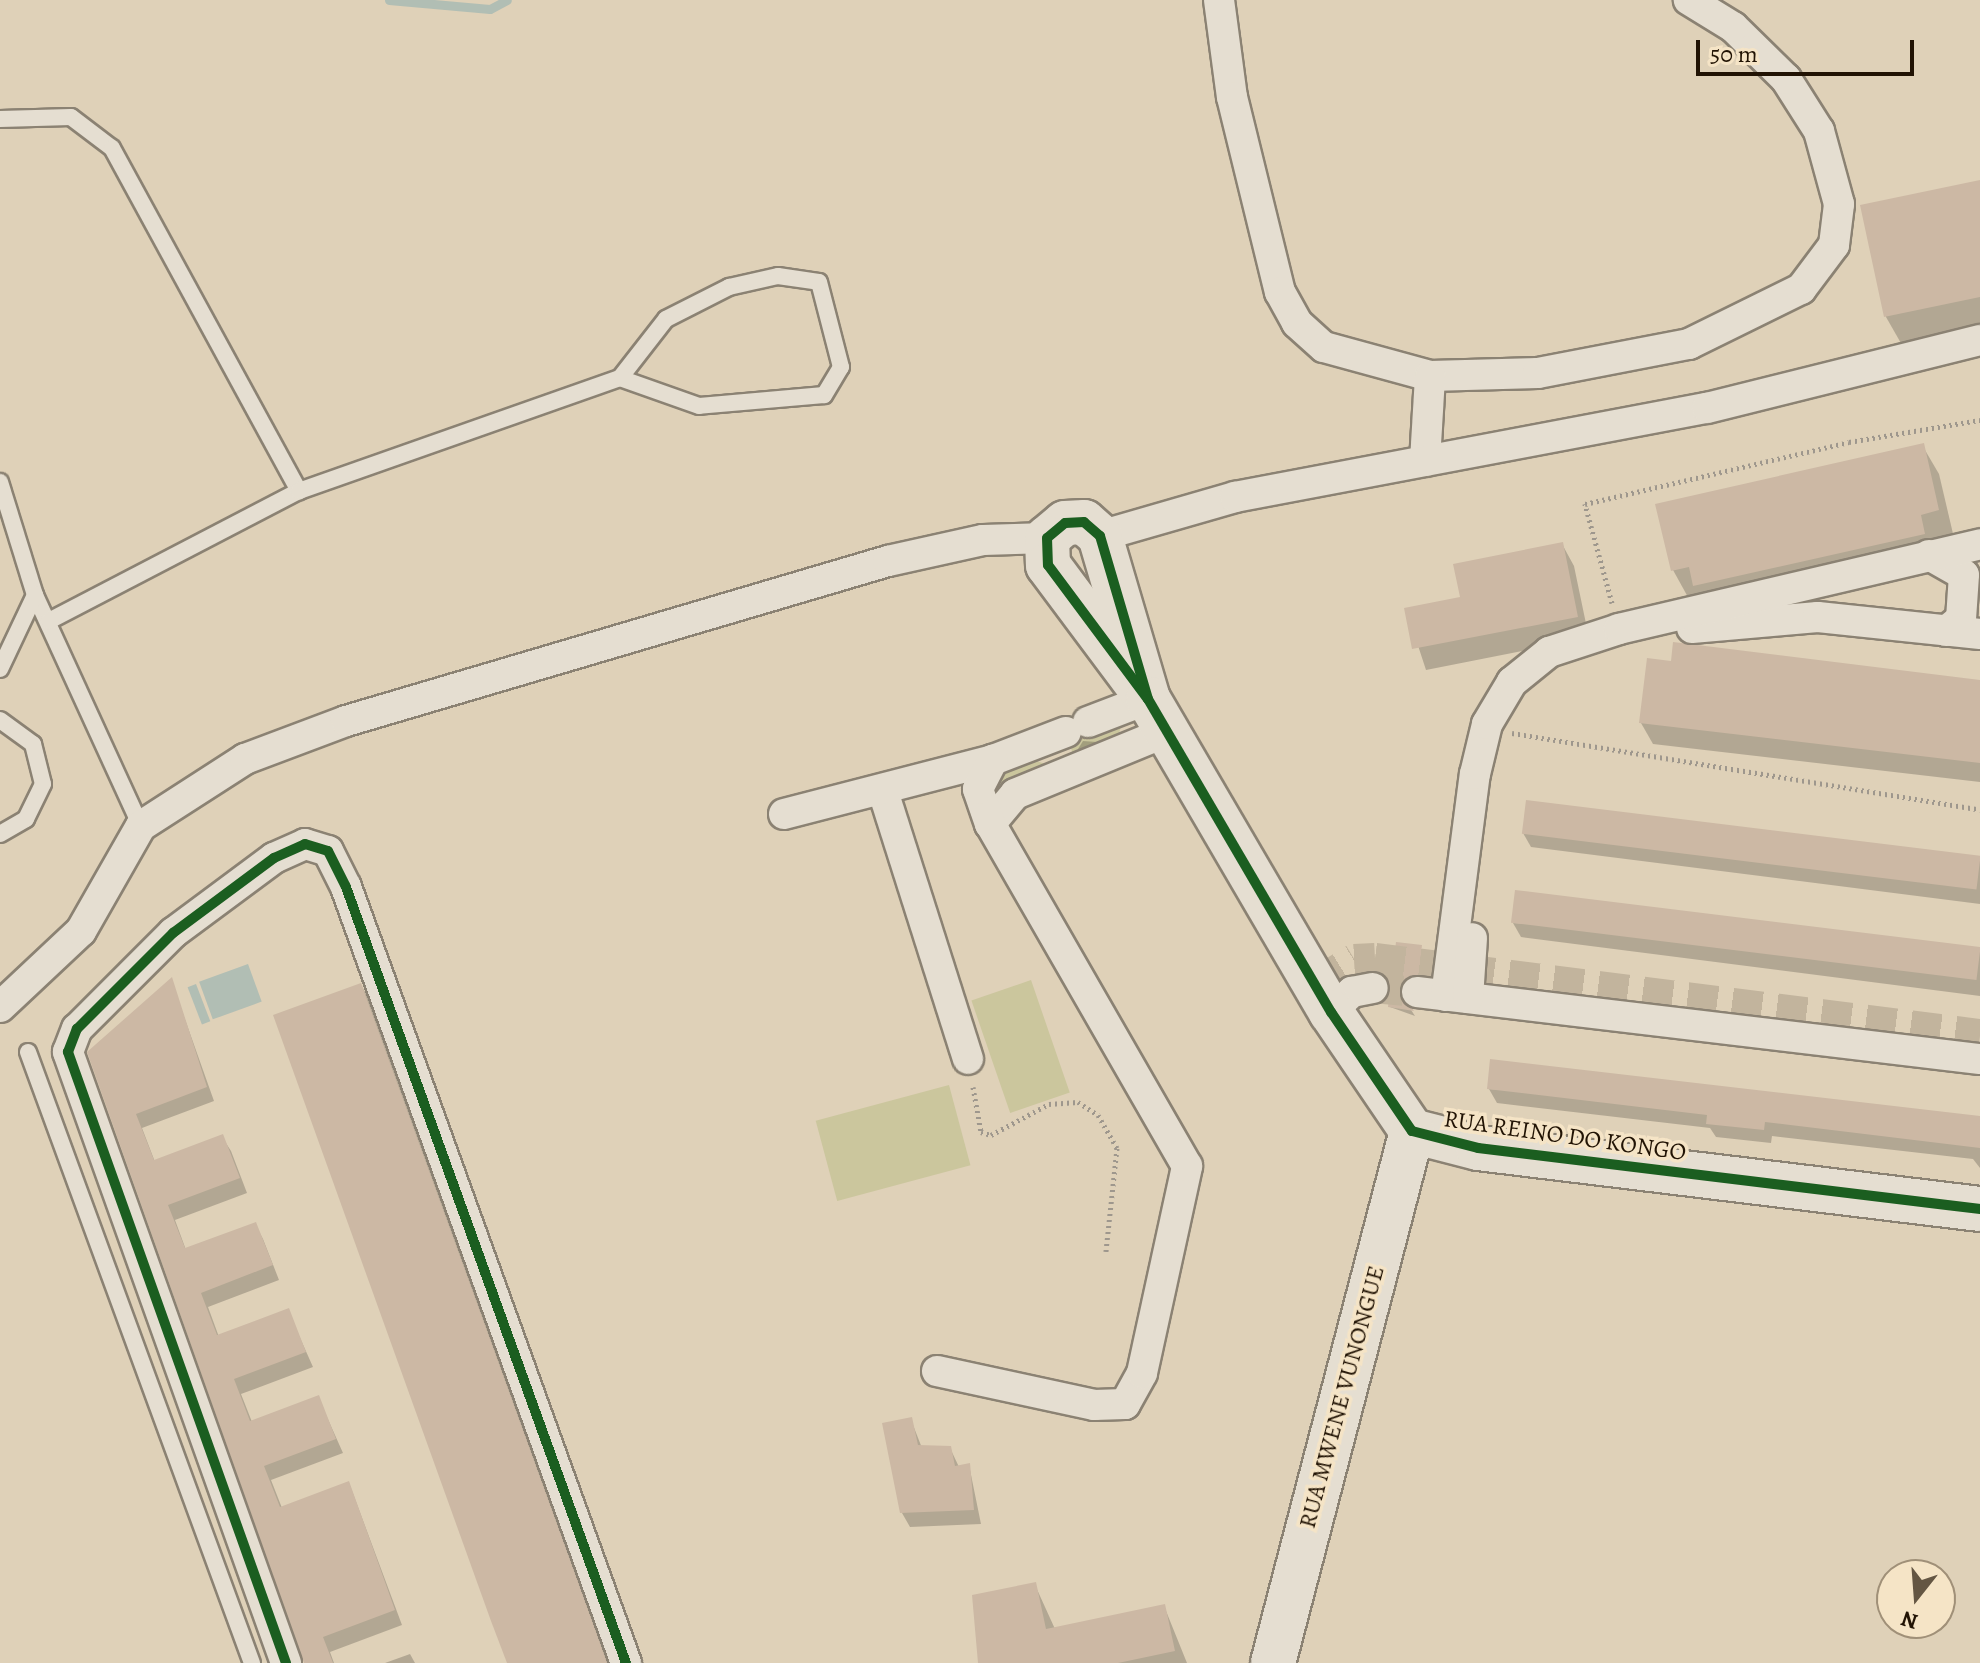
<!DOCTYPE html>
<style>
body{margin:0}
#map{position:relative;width:1980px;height:1663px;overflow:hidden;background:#dfd1b8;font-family:Alegreya,serif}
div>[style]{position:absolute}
.green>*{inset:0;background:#cbc69d;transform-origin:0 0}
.water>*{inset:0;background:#b1beb4;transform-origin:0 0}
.shadow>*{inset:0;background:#0003}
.stream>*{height:9px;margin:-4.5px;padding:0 4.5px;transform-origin:4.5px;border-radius:4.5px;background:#b1beb4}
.building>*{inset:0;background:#ccb8a4;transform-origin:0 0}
.street-tunnel>*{height:30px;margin-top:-15px;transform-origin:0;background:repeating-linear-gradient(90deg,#c2b49d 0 30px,transparent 0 45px)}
.path>*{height:5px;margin-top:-2.5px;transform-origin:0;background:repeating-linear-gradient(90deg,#9e978d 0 2px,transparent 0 6px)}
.roads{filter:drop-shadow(2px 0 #8b8273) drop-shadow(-2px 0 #8b8273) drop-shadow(0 2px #8b8273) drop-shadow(0 -2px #8b8273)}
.lane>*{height:16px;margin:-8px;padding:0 8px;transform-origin:8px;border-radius:8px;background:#e5ded1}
.street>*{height:30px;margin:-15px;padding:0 15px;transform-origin:15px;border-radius:15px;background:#e5ded1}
.secondary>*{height:44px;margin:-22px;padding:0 22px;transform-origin:22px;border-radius:22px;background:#e5ded1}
.cycleway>*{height:10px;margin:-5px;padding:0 5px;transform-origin:5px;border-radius:5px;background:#1b5e20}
span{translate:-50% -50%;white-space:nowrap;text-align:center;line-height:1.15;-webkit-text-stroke:7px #f5e4c6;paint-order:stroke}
.street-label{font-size:24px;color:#211304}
.north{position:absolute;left:1876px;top:1559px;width:80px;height:80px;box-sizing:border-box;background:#f5e4c6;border:2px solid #a09078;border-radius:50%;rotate:197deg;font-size:22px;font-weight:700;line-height:32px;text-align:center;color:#211304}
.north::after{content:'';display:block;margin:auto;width:28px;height:36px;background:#645643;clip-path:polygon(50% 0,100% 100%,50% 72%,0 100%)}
.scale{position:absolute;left:1696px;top:40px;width:218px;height:36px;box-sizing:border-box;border:4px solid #211304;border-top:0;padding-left:10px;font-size:24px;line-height:28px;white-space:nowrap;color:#211304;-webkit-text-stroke:6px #f5e4c6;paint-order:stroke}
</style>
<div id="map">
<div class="green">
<i style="clip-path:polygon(1110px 723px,1121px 726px,1118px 738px,1074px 759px,1070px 744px)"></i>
<i style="clip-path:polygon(1034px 760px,1045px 764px,1044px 771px,1006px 786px,995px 781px,1002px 771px)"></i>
<i style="left:1031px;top:980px;width:119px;height:63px;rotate:71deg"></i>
<i style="left:949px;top:1085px;width:83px;height:138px;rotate:75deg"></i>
</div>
<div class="water">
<i style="left:248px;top:964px;width:40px;height:52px;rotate:70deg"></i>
<i style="left:196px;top:984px;width:40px;height:9px;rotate:69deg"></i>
</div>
<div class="shadow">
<i style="clip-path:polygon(1980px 182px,1980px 329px,1902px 345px,1886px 317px,1862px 206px)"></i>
<i style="clip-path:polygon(1922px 445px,1939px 474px,1954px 538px,1689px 599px,1673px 570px)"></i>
<i style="clip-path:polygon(1562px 544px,1574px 566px,1589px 638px,1426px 670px,1406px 609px,1462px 599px)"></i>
<i style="clip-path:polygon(1980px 682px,1980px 782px,1653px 744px,1641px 723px)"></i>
<i style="clip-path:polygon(1083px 741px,1097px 742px,1105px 755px,1086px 762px,1078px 749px)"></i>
<i style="clip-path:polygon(1523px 833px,1980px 860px,1980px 904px,1531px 847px)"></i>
<i style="clip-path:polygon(1513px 923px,1980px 952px,1980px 996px,1521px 937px)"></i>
<i style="clip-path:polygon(1398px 944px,1425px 953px,1422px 981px,1402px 996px,1415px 1016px,1390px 1007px)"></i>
<i style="clip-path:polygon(171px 980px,214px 1101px,142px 1128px,155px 1162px,222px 1137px,231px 1151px,247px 1193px,175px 1220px,186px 1250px,255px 1224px,263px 1239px,279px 1280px,208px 1307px,219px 1337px,288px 1311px,313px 1367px,241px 1394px,252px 1422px,318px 1397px,343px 1453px,271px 1480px,282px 1508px,349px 1483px,402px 1625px,330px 1652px,334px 1663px,306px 1663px,90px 1053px)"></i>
<i style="clip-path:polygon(361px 985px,373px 1006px,610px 1663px,508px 1663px)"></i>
<i style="clip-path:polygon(1489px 1089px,1980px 1120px,1980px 1168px,1973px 1159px,1772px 1136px,1771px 1143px,1716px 1137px,1710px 1128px,1497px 1103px)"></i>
<i style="clip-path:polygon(911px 1420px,922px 1448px,950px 1448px,959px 1467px,969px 1465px,981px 1524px,910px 1527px,902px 1513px)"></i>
<i style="clip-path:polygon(1035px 1585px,1055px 1629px,1164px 1606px,1187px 1663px,983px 1663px)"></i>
<i style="clip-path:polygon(410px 1654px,415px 1663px,385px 1663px)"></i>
</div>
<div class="stream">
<i style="left:389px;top:0;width:101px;rotate:5.1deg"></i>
<i style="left:490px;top:9px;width:19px;rotate:-28deg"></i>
</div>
<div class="building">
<i style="clip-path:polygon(1980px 180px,1980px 297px,1884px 317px,1860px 205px)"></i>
<i style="clip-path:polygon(1924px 443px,1939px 510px,1921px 515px,1925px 534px,1693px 586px,1689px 567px,1671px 571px,1655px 504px)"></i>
<i style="clip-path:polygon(1563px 542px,1578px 617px,1412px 649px,1404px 608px,1460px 597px,1453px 564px)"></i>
<i style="clip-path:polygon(1673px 642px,1980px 680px,1980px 763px,1639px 723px,1647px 658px,1671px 661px)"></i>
<i style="left:1526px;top:800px;width:458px;height:34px;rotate:7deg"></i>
<i style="left:1515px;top:890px;width:469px;height:33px;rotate:7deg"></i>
<i style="clip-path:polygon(1396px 942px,1422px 945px,1419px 974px,1399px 989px,1414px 1011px,1388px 1007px)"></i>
<i style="clip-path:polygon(172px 977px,207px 1087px,136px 1114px,154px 1160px,223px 1134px,240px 1178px,168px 1205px,185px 1248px,256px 1222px,273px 1265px,201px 1293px,217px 1335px,289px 1308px,306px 1352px,234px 1379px,250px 1421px,319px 1395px,336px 1439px,264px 1466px,280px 1507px,349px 1481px,395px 1610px,323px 1637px,333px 1663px,304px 1663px,87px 1052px)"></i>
<i style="clip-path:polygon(361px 983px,596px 1632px,607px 1663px,507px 1663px,491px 1621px,273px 1015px)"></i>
<i style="clip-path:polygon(1490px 1059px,1980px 1116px,1980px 1148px,1765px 1122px,1764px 1130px,1706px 1124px,1707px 1115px,1487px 1089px)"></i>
<i style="clip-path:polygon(912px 1417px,918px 1445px,951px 1446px,955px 1466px,970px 1463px,974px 1510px,900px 1513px,882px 1423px)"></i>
<i style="clip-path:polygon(1036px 1582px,1046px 1629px,1165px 1604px,1175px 1651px,1118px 1663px,978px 1663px,972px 1595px)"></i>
</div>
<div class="street-tunnel">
<i style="left:1315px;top:983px;width:46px;rotate:-31.6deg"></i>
<i style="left:1354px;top:959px;width:21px;rotate:-3deg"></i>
<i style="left:1375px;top:958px;width:610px;rotate:7.16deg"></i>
<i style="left:1373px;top:988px;width:44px;rotate:5.2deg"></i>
</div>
<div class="path">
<i style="left:1612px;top:603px;width:103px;rotate:-105.3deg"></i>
<i style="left:1585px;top:504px;width:271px;rotate:-13.2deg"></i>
<i style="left:1849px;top:442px;width:133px;rotate:-9.5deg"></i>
<i style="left:1512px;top:733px;width:474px;rotate:9.3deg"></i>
<i style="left:973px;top:1087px;width:46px;rotate:79.9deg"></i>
<i style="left:981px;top:1132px;width:10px;rotate:17deg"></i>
<i style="left:991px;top:1135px;width:66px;rotate:-28.1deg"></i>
<i style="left:1049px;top:1104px;width:29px;rotate:-4deg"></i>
<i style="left:1078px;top:1102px;width:24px;rotate:33deg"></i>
<i style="left:1098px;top:1115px;width:38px;rotate:60deg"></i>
<i style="left:1117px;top:1148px;width:104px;rotate:96.1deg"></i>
</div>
<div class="roads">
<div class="lane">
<i style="left:0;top:119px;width:71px;rotate:-1.6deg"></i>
<i style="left:71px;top:117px;width:51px;rotate:37.1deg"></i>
<i style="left:112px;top:148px;width:391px;rotate:61.4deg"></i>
<i style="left:0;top:482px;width:118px;rotate:72.8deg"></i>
<i style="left:35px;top:595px;width:254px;rotate:65.4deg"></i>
<i style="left:49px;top:621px;width:282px;rotate:-27.5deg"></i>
<i style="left:299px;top:491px;width:340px;rotate:-19.4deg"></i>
<i style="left:620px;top:378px;width:75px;rotate:-52.1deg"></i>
<i style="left:666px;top:319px;width:71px;rotate:-26.9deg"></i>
<i style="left:729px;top:287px;width:50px;rotate:-12.7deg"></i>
<i style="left:778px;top:276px;width:41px;rotate:8.3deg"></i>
<i style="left:819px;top:282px;width:88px;rotate:75.5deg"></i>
<i style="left:841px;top:367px;width:33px;rotate:121deg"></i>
<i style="left:824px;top:395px;width:125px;rotate:175deg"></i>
<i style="left:699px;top:406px;width:84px;rotate:-160.5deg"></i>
<i style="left:0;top:669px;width:82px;rotate:-64.7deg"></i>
<i style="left:0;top:720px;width:41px;rotate:36deg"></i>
<i style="left:33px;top:744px;width:41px;rotate:76deg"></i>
<i style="left:43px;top:784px;width:39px;rotate:116deg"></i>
<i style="left:26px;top:819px;width:30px;rotate:150deg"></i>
<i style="left:28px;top:1052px;width:651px;rotate:69.87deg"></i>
</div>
<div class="street">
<i style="left:1219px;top:0;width:98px;rotate:82.4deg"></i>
<i style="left:1232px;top:97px;width:201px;rotate:76.2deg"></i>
<i style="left:1280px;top:292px;width:35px;rotate:61deg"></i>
<i style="left:1297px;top:323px;width:36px;rotate:42deg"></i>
<i style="left:1324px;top:347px;width:110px;rotate:15.3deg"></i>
<i style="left:1430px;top:376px;width:108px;rotate:-1.6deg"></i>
<i style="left:1538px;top:373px;width:154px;rotate:-10.9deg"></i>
<i style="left:1689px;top:344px;width:125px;rotate:-26.2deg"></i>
<i style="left:1801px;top:289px;width:55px;rotate:-53.1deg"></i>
<i style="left:1834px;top:245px;width:41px;rotate:-83deg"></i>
<i style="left:1839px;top:204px;width:76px;rotate:-105.3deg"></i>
<i style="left:1819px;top:131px;width:62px;rotate:-122.4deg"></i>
<i style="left:1786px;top:79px;width:74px;rotate:-135.5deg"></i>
<i style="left:1733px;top:27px;width:52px;rotate:-148.5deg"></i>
<i style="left:1425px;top:461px;width:85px;rotate:-86.6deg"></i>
<i style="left:1100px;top:536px;width:141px;rotate:-16.1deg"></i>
<i style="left:1235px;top:497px;width:480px;rotate:-10.7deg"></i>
<i style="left:1707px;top:408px;width:281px;rotate:-14deg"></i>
<i style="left:1929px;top:555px;width:40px;rotate:29.7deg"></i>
<i style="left:1964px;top:575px;width:44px;rotate:93.9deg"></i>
<i style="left:1961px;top:619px;width:19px;rotate:141deg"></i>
<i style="left:1692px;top:628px;width:126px;rotate:-5deg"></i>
<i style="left:1818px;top:617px;width:163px;rotate:6deg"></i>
<i style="left:1088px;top:722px;width:64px;rotate:-21deg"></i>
<i style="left:883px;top:791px;width:281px;rotate:72.4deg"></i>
<i style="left:784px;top:814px;width:216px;rotate:-14.5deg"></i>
<i style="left:993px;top:760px;width:78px;rotate:-21deg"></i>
<i style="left:990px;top:824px;width:39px;rotate:-50deg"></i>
<i style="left:1015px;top:794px;width:163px;rotate:-22.3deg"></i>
<i style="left:1417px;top:992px;width:567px;rotate:6.79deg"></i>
<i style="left:1446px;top:996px;width:224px;rotate:-82.6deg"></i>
<i style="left:1475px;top:774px;width:51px;rotate:-76.5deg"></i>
<i style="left:1487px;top:724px;width:49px;rotate:-59.2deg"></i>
<i style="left:1512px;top:682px;width:48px;rotate:-39deg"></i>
<i style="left:1549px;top:652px;width:74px;rotate:-18.2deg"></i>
<i style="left:1619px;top:629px;width:371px;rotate:-13.2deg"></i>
<i style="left:1468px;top:998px;width:60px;rotate:-86.2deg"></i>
<i style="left:0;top:1007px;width:111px;rotate:-43.2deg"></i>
<i style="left:81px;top:931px;width:121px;rotate:-60.3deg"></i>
<i style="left:141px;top:826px;width:124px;rotate:-32.8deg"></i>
<i style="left:245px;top:759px;width:108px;rotate:-20.6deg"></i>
<i style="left:346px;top:721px;width:565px;rotate:-16.45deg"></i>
<i style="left:888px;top:561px;width:97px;rotate:-12.5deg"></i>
<i style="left:983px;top:540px;width:64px;rotate:-1.8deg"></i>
<i style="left:1331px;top:1012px;width:29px;rotate:-44deg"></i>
<i style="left:1352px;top:992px;width:21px;rotate:-11deg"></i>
<i style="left:937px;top:1371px;width:161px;rotate:12.2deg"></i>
<i style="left:1094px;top:1405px;width:31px;rotate:-2deg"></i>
<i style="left:1125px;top:1404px;width:35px;rotate:-61deg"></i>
<i style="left:1142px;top:1373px;width:212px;rotate:-77.7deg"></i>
<i style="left:1187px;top:1166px;width:395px;rotate:-119.9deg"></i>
<i style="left:990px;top:824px;width:37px;rotate:-109deg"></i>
<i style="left:978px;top:789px;width:33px;rotate:-63deg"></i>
<i style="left:286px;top:1663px;width:649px;rotate:-109.64deg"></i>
<i style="left:68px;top:1052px;width:25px;rotate:-69deg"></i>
<i style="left:77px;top:1029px;width:136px;rotate:-45deg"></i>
<i style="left:173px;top:933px;width:126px;rotate:-36.6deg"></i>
<i style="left:274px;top:858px;width:34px;rotate:-24deg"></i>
<i style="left:305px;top:844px;width:24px;rotate:17deg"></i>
<i style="left:328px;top:851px;width:40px;rotate:63.4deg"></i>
<i style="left:346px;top:887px;width:825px;rotate:70.16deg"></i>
</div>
<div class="secondary">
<i style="left:1148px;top:699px;width:170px;rotate:-106.4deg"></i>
<i style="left:1100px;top:536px;width:21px;rotate:-139deg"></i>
<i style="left:1084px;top:522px;width:19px;rotate:177deg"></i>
<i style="left:1065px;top:523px;width:23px;rotate:140deg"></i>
<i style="left:1047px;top:538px;width:27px;rotate:88deg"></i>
<i style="left:1048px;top:565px;width:167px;rotate:53.3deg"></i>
<i style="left:1148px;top:699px;width:363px;rotate:59.7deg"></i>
<i style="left:1331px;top:1012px;width:144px;rotate:55.8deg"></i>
<i style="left:1412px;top:1131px;width:68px;rotate:14.4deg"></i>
<i style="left:1478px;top:1148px;width:506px;rotate:6.93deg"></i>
<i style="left:1273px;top:1663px;width:550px;rotate:-75.36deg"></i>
</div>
</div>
<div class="cycleway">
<i style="left:1148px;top:699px;width:170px;rotate:-106.4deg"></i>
<i style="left:1100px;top:536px;width:21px;rotate:-139deg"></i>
<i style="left:1084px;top:522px;width:19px;rotate:177deg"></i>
<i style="left:1065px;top:523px;width:23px;rotate:140deg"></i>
<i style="left:1047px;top:538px;width:27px;rotate:88deg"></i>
<i style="left:1048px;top:565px;width:167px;rotate:53.3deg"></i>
<i style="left:1148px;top:699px;width:363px;rotate:59.7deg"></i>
<i style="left:1331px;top:1012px;width:144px;rotate:55.8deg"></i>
<i style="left:1412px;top:1131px;width:68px;rotate:14.4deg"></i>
<i style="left:1478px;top:1148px;width:506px;rotate:6.93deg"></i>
<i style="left:286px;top:1663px;width:649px;rotate:-109.64deg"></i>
<i style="left:68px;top:1052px;width:25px;rotate:-69deg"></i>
<i style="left:77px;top:1029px;width:136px;rotate:-45deg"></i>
<i style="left:173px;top:933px;width:126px;rotate:-36.6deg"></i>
<i style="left:274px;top:858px;width:34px;rotate:-24deg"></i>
<i style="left:305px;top:844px;width:24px;rotate:17deg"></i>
<i style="left:328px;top:851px;width:40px;rotate:63.4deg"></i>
<i style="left:346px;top:887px;width:825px;rotate:70.16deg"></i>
</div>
<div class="street-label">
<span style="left:1565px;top:1136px;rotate:8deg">RUA REINO DO KONGO</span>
<span style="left:1342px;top:1397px;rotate:-75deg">RUA MWENE VUNONGUE</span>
</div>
<div class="north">N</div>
<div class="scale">50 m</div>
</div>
